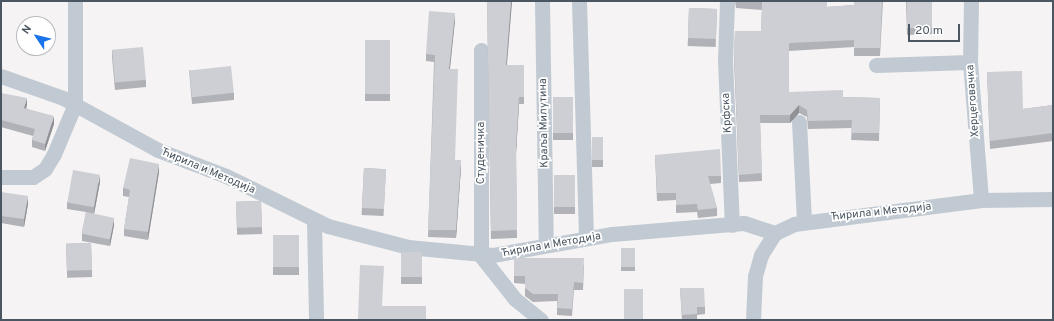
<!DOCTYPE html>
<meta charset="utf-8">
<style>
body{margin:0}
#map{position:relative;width:1054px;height:321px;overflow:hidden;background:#f5f3f3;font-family:Overpass,sans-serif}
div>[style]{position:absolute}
.minor>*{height:15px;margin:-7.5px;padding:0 7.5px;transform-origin:7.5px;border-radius:7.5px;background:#c1cad2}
.wall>*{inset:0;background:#b0b2b7;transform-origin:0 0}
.shaded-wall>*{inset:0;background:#909195}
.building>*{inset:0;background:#cdcfd5;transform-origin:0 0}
span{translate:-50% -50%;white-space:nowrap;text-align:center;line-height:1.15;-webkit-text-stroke:3.5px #fff;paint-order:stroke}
.street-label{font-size:11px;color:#4a5661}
.frame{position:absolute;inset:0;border:2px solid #4a5661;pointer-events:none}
.north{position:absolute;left:16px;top:16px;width:40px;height:40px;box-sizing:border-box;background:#fff;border:1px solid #b7bbc0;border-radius:50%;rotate:305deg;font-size:11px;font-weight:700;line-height:16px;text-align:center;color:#4a5661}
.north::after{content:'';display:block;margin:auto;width:14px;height:18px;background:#1a73e8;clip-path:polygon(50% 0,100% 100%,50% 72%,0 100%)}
.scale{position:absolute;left:908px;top:24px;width:52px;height:18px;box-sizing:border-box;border:2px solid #4a5661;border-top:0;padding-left:5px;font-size:12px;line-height:14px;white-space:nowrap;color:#4a5661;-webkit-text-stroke:3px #fff;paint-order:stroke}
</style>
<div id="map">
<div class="minor">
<i style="left:542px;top:1px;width:243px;rotate:89.1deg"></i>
<i style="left:579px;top:1px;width:237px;rotate:88.3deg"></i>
<i style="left:727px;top:1px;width:59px;rotate:91.9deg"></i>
<i style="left:725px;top:60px;width:165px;rotate:87.6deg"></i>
<i style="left:971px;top:1px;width:61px;rotate:90.9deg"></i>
<i style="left:970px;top:62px;width:138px;rotate:85.4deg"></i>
<i style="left:481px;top:50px;width:206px;rotate:90deg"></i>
<i style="left:876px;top:65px;width:94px;rotate:-1.8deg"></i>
<i style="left:1px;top:76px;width:66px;rotate:19.5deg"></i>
<i style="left:63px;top:98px;width:108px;rotate:28.7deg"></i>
<i style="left:158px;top:150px;width:73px;rotate:20.9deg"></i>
<i style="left:226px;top:176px;width:114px;rotate:26.1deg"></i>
<i style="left:328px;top:226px;width:83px;rotate:14.7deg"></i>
<i style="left:408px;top:247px;width:85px;rotate:5.4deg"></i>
<i style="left:493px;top:255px;width:121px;rotate:-10deg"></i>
<i style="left:612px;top:234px;width:132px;rotate:-4.8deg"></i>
<i style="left:744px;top:223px;width:33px;rotate:18deg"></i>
<i style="left:799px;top:122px;width:99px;rotate:87.1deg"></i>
<i style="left:1px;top:177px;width:32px"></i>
<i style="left:33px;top:177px;width:14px;rotate:-34deg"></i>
<i style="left:45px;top:169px;width:17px;rotate:-59deg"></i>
<i style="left:54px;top:154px;width:54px;rotate:-67.2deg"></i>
<i style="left:75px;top:104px;width:103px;rotate:-90deg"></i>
<i style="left:314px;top:221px;width:99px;rotate:88.8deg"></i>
<i style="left:481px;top:256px;width:55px;rotate:51.7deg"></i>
<i style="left:515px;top:299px;width:33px;rotate:39deg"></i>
<i style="left:753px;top:320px;width:44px;rotate:-87.4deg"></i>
<i style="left:755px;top:276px;width:22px;rotate:-74deg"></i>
<i style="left:761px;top:255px;width:26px;rotate:-58deg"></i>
<i style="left:775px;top:233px;width:21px;rotate:-25deg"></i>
<i style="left:794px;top:224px;width:189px;rotate:-7.3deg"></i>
<i style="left:981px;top:200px;width:72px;rotate:-0.8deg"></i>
</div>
<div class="wall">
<i style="clip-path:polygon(487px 1px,512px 1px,507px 65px,524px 65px,524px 104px,519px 104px,516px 152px,517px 238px,491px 239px)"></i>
<i style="clip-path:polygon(735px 1px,827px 1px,827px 7px,854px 5px,883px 1px,880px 56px,854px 56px,854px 47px,789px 51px,789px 92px,843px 97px,880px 98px,879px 141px,851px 140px,852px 128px,808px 129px,807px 117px,799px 113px,790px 123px,760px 123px,762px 181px,739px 182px,734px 60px,735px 31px,761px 31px,762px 10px,736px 8px)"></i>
<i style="clip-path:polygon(906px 1px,933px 27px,933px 34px,907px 35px)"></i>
<i style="left:689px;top:8px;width:28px;height:38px;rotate:2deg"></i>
<i style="clip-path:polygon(455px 20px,450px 69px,455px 160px,461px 167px,456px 238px,428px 237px,434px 62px,426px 61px,426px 54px)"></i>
<i style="left:365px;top:40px;width:25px;height:61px"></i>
<i style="clip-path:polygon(112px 50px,146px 80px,146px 87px,115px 90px,112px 57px)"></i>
<i style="clip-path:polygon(189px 70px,234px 93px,234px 100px,192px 104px)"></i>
<i style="clip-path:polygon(987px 72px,1023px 109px,1053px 105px,1053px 141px,990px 149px)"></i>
<i style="clip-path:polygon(1px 93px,27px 105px,26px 108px,54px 124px,45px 151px,32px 147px,32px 140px,33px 136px,1px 127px)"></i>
<i style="left:553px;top:97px;width:20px;height:43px"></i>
<i style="left:592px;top:137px;width:11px;height:30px"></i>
<i style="clip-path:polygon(655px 155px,721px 176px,721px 183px,710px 184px,717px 208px,717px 216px,698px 218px,697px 212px,676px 213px,676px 200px,657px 201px)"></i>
<i style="left:364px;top:168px;width:22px;height:47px;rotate:3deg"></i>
<i style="clip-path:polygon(159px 172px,148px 240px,124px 236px,124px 229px,129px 197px,123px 196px,123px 188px)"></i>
<i style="left:554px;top:175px;width:21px;height:39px"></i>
<i style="clip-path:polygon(100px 182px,94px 214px,114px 225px,110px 246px,82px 241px,82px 234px,86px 212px,67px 209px,67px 202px)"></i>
<i style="clip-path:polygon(1px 192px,28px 204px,24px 227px,1px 223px)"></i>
<i style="left:261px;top:201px;width:33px;height:25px;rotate:88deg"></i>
<i style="left:273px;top:235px;width:26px;height:40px"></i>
<i style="left:91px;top:243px;width:34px;height:25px;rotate:88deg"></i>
<i style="left:621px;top:248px;width:14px;height:23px"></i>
<i style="left:401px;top:252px;width:21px;height:32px"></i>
<i style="clip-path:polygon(514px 258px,584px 265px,583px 290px,574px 290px,572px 316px,557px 315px,557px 301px,533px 302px,525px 296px,525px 284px,514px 283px)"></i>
<i style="clip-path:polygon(680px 288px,705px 307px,705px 314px,697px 315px,697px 320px,682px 320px)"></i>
</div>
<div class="shaded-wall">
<i style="clip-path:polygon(511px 1px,512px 1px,506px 73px,506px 65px)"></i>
<i style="clip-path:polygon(455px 13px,455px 20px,449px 76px,449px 69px)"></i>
<i style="clip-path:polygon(519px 97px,519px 104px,516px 154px,516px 146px)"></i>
<i style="clip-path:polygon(27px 98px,27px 105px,24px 115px,24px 108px)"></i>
<i style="clip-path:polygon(799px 105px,799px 113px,790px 123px,790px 115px)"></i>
<i style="clip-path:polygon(54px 116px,54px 124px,45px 151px,45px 144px)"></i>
<i style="clip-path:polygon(461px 160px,461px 167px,456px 238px,456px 230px)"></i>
<i style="clip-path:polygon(159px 164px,159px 172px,148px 240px,148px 232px)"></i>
<i style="clip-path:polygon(100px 175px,100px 182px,94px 214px,94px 207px)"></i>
<i style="clip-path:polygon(28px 196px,28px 204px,24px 227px,24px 219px)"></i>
<i style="clip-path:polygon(114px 218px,114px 225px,110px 246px,110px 239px)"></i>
</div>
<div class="building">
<i style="clip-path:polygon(487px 1px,511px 1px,506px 65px,524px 65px,524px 97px,519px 97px,516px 146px,517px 230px,491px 231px)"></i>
<i style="clip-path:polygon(742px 1px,827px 1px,827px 7px,854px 5px,854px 1px,882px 1px,880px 48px,854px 48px,854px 40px,789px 43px,789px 92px,843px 90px,843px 97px,880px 98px,879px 133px,851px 133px,852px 120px,808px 121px,807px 110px,799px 105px,790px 115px,760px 115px,762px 173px,739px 175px,734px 52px,735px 31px,761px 31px,762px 2px)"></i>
<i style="left:907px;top:1px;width:25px;height:27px"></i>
<i style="left:689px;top:8px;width:28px;height:30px;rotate:2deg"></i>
<i style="clip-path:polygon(429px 11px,455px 13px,449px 69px,458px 69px,455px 160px,461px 160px,456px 230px,428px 230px,435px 55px,426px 54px)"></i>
<i style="left:365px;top:40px;width:25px;height:54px"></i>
<i style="left:143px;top:47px;width:33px;height:31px;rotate:85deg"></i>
<i style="left:231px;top:66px;width:27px;height:42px;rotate:84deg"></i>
<i style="clip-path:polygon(1022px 71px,1023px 109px,1053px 105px,1053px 133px,990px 141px,987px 72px)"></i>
<i style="clip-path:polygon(1px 93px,27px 98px,24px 108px,54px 116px,45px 144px,32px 140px,35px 129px,1px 120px)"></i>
<i style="left:553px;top:97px;width:20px;height:36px"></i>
<i style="left:592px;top:137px;width:11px;height:23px"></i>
<i style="clip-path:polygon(720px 149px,721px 176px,708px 176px,717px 208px,698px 210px,697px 204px,676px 205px,676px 193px,657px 193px,655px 155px)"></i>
<i style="clip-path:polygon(130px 158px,159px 164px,148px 232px,124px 229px,130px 190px,123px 188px)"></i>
<i style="left:364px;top:168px;width:22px;height:40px;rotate:3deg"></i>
<i style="left:73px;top:170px;width:27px;height:33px;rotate:10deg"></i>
<i style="left:554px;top:175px;width:21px;height:32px"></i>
<i style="clip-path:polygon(1px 192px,28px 196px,24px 219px,1px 216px)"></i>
<i style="left:261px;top:201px;width:26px;height:25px;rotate:88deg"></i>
<i style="left:86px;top:212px;width:29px;height:22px;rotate:12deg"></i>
<i style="left:273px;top:235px;width:26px;height:32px"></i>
<i style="left:91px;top:243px;width:27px;height:25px;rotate:88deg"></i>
<i style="left:621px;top:248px;width:14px;height:19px"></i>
<i style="left:401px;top:252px;width:21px;height:25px"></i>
<i style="clip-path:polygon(514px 258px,584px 258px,583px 283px,574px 282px,572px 309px,557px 308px,558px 294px,533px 294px,525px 288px,525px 276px,514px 276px)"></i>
<i style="clip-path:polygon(360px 265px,384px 266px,382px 306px,426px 306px,426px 320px,358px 320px)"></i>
<i style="clip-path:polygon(680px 288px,704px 288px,705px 307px,697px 307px,697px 314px,682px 315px)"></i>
<i style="left:624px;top:289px;width:19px;height:31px"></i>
</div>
<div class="street-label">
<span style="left:973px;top:101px;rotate:-94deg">Херцеговачка</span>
<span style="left:727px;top:113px;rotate:-93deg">Крфска</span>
<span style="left:544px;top:123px;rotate:-91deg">Краља Милутина</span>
<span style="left:481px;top:153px;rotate:-90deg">Студеничка</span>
<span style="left:208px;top:171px;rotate:23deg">Ћирила и Методија</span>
<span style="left:881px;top:212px;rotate:-6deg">Ћирила и Методија</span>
<span style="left:551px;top:245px;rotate:-10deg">Ћирила и Методија</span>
</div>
<div class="frame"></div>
<div class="north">N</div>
<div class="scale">20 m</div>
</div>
